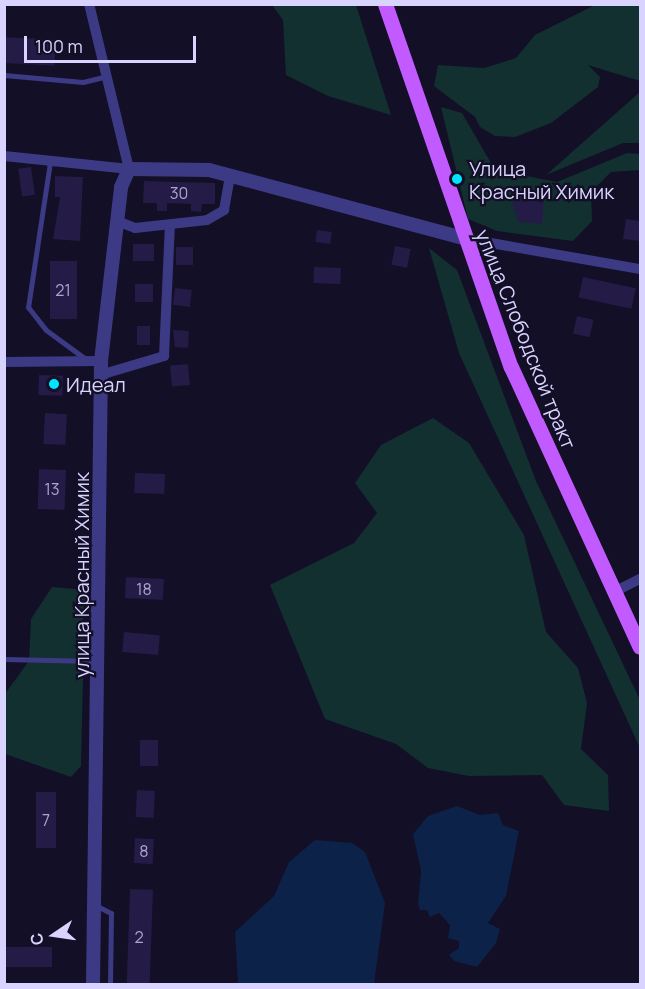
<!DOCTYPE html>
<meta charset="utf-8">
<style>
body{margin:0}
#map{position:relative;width:645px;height:989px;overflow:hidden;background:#130f26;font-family:Manrope,sans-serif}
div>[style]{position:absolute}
.green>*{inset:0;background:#12302f}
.water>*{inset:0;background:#0c2248}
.building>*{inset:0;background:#241b47;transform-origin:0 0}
.service>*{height:5px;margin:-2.5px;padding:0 2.5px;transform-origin:2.5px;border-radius:2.5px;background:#3d3a85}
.minor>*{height:10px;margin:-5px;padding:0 5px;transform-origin:5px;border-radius:5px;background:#3d3a85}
.tertiary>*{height:14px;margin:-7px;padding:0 7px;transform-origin:7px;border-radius:7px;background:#3d3a85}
.primary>*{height:15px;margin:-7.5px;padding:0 7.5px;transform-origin:7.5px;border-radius:7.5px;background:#c25bff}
.dots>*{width:16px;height:16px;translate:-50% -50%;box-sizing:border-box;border:3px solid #130f26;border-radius:50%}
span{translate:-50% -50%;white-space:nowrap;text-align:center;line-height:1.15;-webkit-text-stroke:4.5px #130f26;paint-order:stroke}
.number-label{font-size:16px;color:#aca6d1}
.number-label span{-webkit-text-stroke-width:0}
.poi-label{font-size:20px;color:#d9d4ff}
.left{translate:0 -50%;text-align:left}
.street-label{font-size:20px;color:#d9d4ff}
.frame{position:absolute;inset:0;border:6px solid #d9d4ff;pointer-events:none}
.north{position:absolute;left:24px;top:905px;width:60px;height:60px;-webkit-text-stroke:4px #130f26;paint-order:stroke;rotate:257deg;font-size:16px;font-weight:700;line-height:24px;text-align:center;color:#d9d4ff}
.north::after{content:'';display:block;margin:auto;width:21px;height:27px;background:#d9d4ff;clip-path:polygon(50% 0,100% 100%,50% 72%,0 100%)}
.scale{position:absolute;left:24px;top:36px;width:172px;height:27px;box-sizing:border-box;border:3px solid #d9d4ff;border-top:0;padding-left:8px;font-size:18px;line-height:21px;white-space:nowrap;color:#d9d4ff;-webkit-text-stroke:4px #130f26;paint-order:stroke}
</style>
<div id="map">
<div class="green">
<i style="clip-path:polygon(272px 5px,356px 5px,391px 115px,328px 96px,286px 75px,283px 20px)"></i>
<i style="clip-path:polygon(595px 5px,640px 5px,640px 81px,588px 65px,600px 77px,598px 87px,551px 123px,515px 137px,495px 136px,480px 127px,475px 117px,434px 86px,438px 65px,484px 68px,516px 58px,535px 35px)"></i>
<i style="clip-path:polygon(640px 92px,640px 143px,623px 143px,546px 175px)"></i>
<i style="clip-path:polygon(441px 107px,462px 113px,495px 170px,557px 182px,627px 153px,640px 154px,640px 170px,611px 172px,591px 192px,592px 221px,573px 241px,497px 231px,468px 219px)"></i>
<i style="clip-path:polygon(429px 248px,457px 270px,536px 481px,640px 700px,640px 748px,459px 353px)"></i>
<i style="clip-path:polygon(433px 418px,469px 443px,524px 535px,546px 632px,578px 668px,587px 703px,581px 749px,608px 775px,609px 811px,564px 805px,542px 775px,469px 776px,428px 768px,396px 744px,325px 719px,270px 585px,354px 543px,377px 513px,355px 483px,381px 445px)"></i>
<i style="clip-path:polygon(52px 587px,85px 590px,81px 766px,71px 777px,5px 754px,4px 695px,29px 661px,31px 619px)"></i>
</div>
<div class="water">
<i style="clip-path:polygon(457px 806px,480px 815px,498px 813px,503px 825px,519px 831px,506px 896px,488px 923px,500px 929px,496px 943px,477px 967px,454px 961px,449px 955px,459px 948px,459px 941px,448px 938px,450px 925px,439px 913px,430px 917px,427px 910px,420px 910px,418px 904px,421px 871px,413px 834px,428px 816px)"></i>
<i style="clip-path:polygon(315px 840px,352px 843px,365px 852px,385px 903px,374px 984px,238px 984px,235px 932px,274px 896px,289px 862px)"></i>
</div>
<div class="building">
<i style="left:4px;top:37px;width:52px;height:26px;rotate:3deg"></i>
<i style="left:31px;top:167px;width:28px;height:13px;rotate:82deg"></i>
<i style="clip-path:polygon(55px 176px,83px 177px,80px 241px,53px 239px,60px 197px,55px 197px)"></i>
<i style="clip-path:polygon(144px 181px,215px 183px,215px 204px,202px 204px,201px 212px,191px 211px,191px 204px,167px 203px,167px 211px,157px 211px,157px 203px,143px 203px)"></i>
<i style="clip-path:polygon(510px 195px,544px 199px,542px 224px,518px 222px)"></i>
<i style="clip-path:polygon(626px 219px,640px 221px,640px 241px,623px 239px)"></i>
<i style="left:317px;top:230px;width:15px;height:12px;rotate:8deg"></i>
<i style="left:133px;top:244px;width:21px;height:17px"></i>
<i style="left:395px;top:246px;width:16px;height:19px;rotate:11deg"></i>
<i style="left:176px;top:247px;width:17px;height:18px"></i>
<i style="left:50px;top:261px;width:27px;height:58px"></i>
<i style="left:314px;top:267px;width:27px;height:16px;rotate:2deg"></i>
<i style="left:583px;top:277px;width:54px;height:21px;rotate:12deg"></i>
<i style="left:135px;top:284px;width:18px;height:18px"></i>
<i style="left:175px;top:288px;width:17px;height:17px;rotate:7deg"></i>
<i style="left:577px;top:316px;width:17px;height:18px;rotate:13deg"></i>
<i style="left:137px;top:326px;width:13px;height:19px"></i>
<i style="clip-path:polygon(173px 330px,189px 331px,188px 348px,175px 347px)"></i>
<i style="left:188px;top:364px;width:21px;height:18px;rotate:85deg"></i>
<i style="left:39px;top:375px;width:24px;height:20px;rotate:2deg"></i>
<i style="left:45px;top:413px;width:22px;height:31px;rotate:3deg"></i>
<i style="left:39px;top:469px;width:27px;height:40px;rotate:2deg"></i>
<i style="left:135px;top:473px;width:30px;height:20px;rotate:2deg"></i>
<i style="left:126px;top:577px;width:38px;height:21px;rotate:3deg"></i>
<i style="left:124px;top:632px;width:36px;height:20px;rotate:5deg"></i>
<i style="left:140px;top:740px;width:18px;height:26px"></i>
<i style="left:137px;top:790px;width:18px;height:27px;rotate:3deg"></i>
<i style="left:36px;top:792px;width:20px;height:56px"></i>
<i style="left:135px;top:838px;width:19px;height:25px;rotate:3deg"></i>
<i style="left:130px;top:889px;width:23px;height:95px;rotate:2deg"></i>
<i style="left:4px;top:947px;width:48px;height:20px"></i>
</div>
<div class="service">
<i style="left:4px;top:75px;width:79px;rotate:5.1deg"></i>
<i style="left:83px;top:82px;width:25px;rotate:-14deg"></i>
<i style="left:50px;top:162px;width:147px;rotate:98.6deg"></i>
<i style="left:28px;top:307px;width:29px;rotate:52deg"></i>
<i style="left:46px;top:330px;width:51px;rotate:36.2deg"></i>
<i style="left:4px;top:659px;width:92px;rotate:1.2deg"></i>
<i style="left:97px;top:906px;width:16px;rotate:27deg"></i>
<i style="left:111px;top:913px;width:71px;rotate:90.8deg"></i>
</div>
<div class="minor">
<i style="left:4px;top:156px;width:126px;rotate:5.9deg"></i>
<i style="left:129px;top:169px;width:170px;rotate:-103.6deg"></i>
<i style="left:117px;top:221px;width:19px;rotate:21deg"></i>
<i style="left:135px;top:228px;width:72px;rotate:-6.3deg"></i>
<i style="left:207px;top:220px;width:20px;rotate:-30deg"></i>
<i style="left:224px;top:210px;width:36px;rotate:-80deg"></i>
<i style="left:462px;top:238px;width:181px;rotate:9.9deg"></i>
<i style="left:4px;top:362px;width:97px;rotate:-0.6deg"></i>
<i style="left:100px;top:375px;width:67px;rotate:-16.5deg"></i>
<i style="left:164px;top:356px;width:131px;rotate:-87.4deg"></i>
<i style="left:614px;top:592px;width:29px;rotate:-27deg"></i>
</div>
<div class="tertiary">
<i style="left:93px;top:984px;width:623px;rotate:-89.26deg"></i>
<i style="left:101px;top:361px;width:175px;rotate:-83.4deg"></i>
<i style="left:121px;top:187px;width:20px;rotate:-66deg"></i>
<i style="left:129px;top:169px;width:80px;rotate:0.7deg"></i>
<i style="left:209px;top:170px;width:262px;rotate:15deg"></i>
</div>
<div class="primary">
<i style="left:385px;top:4px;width:384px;rotate:70.9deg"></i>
<i style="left:511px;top:367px;width:308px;rotate:65.3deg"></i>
</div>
<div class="dots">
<i style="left:457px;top:179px;background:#00e5ff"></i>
<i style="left:54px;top:384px;background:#00e5ff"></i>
</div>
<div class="number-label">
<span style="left:179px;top:193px">30</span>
<span style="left:63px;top:290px">21</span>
<span style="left:52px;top:489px">13</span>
<span style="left:144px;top:589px">18</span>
<span style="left:46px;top:820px">7</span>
<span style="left:144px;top:851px">8</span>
<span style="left:139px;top:937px">2</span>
</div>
<div class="poi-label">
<span class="left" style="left:469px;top:180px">Улица<br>Красный Химик</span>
<span class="left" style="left:66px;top:384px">Идеал</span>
</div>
<div class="street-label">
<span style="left:526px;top:339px;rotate:68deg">улица Слободской тракт</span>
<span style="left:81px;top:575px;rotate:-90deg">улица Красный Химик</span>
</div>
<div class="frame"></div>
<div class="north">С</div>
<div class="scale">100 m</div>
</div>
